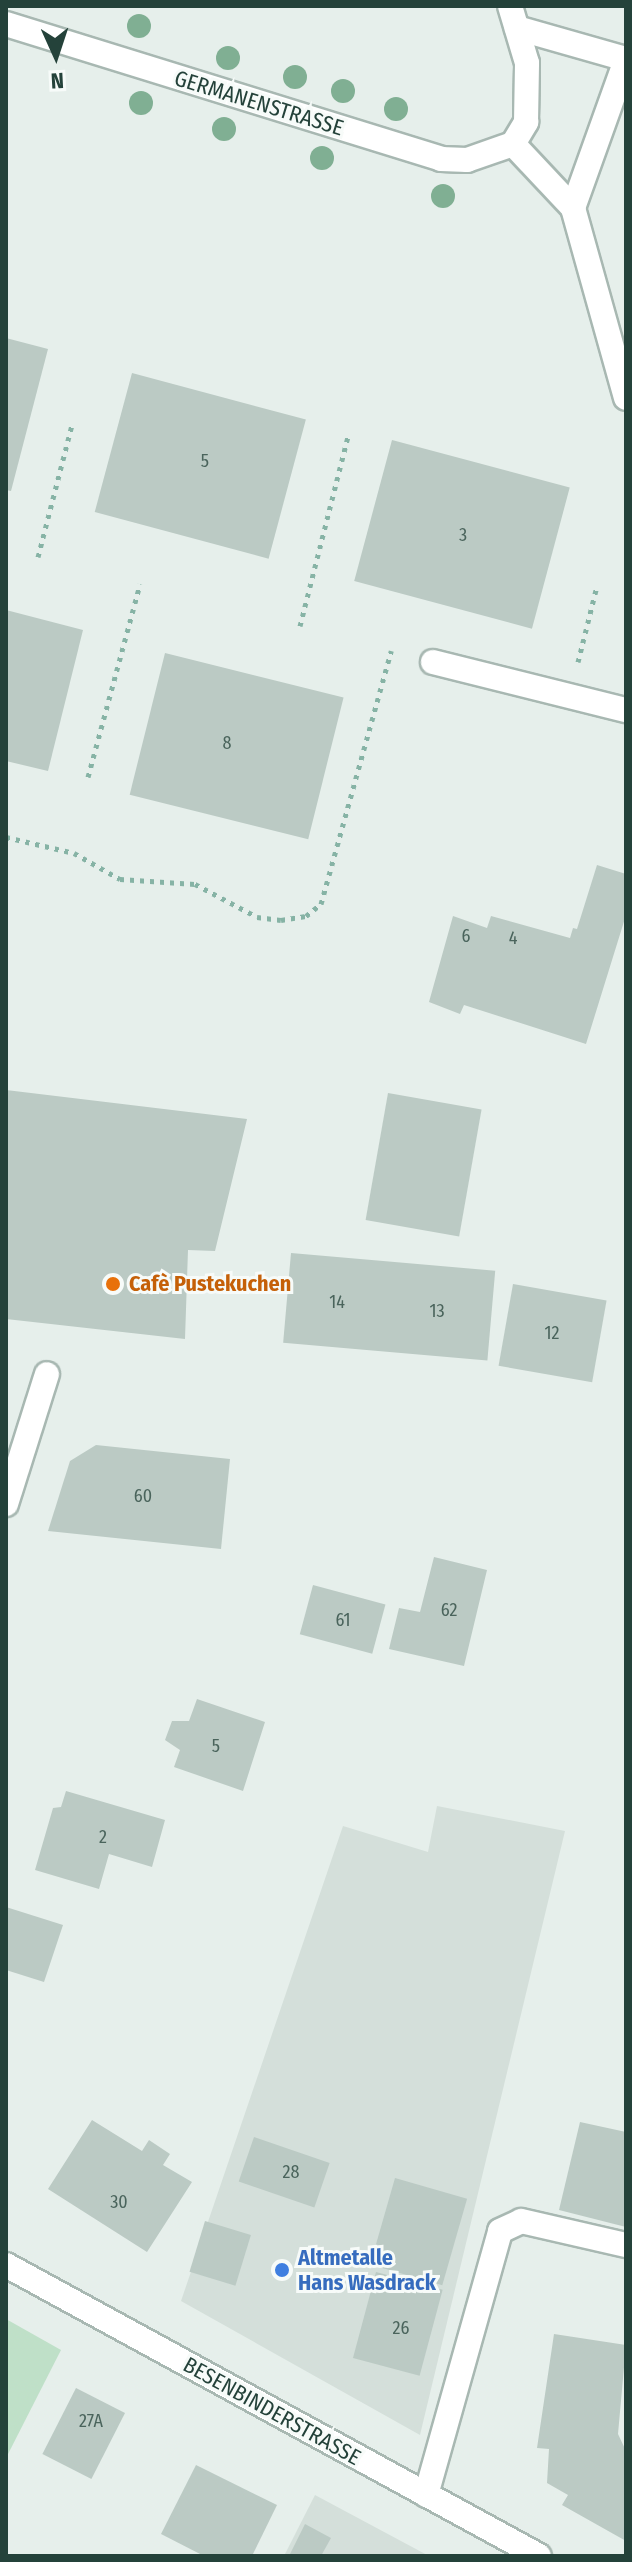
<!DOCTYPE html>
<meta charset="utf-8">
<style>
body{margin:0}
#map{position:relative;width:632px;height:2562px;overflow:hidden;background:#e6efeb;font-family:"Fira Sans Condensed",sans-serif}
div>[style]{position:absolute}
.built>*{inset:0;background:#d4dfda}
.green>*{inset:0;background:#bfe0c8}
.building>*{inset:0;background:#bbcac4;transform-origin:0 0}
.path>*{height:5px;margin-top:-2.5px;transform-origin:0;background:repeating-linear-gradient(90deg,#86b3a5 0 4px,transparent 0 10px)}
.roads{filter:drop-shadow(2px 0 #a8b8b2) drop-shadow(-2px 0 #a8b8b2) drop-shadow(0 2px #a8b8b2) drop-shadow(0 -2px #a8b8b2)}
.service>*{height:24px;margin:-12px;padding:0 12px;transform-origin:12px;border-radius:12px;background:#fff}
.minor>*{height:24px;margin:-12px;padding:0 12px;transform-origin:12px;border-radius:12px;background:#fff}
.tertiary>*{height:24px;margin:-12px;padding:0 12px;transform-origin:12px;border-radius:12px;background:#fff}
.trees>*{width:24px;height:24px;margin:-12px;border-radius:50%;background:#80af93}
.dots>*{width:22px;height:22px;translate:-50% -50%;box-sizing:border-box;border:4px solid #f7fbf9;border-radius:50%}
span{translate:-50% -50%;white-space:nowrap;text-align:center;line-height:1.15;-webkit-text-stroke:6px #f7fbf9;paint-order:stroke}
.number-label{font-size:18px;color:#4a645c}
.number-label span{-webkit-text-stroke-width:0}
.street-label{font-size:22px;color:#24423a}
.food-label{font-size:22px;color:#c56008;font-weight:700}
.left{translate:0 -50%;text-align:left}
.shop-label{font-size:22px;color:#366cbe;font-weight:700}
.frame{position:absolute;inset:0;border:8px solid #24423a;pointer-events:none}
.north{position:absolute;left:16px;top:16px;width:80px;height:80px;-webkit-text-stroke:6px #f7fbf9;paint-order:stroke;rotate:177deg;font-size:22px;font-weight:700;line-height:32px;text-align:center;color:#24423a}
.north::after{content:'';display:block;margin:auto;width:28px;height:36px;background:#24423a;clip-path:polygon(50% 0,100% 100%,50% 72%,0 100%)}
</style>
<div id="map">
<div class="built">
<i style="clip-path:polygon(437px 1806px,565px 1831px,420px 2435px,181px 2301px,343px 1826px,428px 1852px)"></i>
<i style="clip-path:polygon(315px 2495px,429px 2556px,284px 2556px)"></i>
</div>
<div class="green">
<i style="clip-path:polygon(6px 2319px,61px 2350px,6px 2458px)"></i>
</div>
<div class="building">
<i style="clip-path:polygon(6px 338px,48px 349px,11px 491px,6px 490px)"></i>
<i style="left:132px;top:373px;width:180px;height:144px;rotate:15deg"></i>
<i style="left:392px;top:440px;width:184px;height:146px;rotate:15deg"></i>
<i style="clip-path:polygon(6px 610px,83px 630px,48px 771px,6px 761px)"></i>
<i style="left:165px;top:653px;width:184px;height:146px;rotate:14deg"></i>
<i style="clip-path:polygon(597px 865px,626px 874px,626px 915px,586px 1044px,464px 1005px,460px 1014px,429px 1002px,453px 916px,487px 928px,491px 916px,570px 938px,573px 928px,577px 929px)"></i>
<i style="clip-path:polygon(6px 1090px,247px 1119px,215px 1251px,188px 1250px,185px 1339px,6px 1319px)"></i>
<i style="left:388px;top:1093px;width:95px;height:129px;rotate:10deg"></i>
<i style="left:291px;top:1253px;width:205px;height:90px;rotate:5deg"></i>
<i style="left:513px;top:1284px;width:95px;height:83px;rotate:10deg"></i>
<i style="clip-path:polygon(96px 1445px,230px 1459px,221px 1549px,48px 1531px,70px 1461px)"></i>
<i style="clip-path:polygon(434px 1557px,487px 1570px,464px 1666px,389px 1649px,399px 1608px,420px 1612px)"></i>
<i style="left:313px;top:1585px;width:75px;height:51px;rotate:15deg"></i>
<i style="clip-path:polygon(197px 1699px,265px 1722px,243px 1791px,174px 1767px,180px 1750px,165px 1740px,172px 1721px,189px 1721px)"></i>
<i style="clip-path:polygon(66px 1791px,165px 1820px,152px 1867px,109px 1854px,99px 1889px,35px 1870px,53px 1808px,61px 1807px)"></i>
<i style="clip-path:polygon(6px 1907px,63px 1925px,44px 1982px,6px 1970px)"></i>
<i style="clip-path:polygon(92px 2120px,142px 2151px,149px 2140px,170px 2154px,163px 2165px,192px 2182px,147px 2252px,48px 2189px)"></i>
<i style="clip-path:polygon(580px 2122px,626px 2132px,626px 2227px,559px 2210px)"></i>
<i style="left:254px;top:2137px;width:80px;height:47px;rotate:19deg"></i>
<i style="left:395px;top:2178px;width:75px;height:90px;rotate:16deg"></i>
<i style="left:205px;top:2221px;width:48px;height:53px;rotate:17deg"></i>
<i style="left:376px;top:2272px;width:69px;height:89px;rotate:15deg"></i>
<i style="clip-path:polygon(554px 2334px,626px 2345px,618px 2434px,626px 2451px,626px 2541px,562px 2505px,568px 2495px,547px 2483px,549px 2449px,537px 2448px)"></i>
<i style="left:76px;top:2388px;width:55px;height:74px;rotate:27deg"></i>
<i style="clip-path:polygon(196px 2465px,277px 2505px,252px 2556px,204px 2556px,161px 2534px)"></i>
<i style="clip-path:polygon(305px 2524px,331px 2538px,321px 2556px,289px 2556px)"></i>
</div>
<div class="path">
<i style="left:38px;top:557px;width:136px;rotate:-75.6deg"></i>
<i style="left:300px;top:626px;width:199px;rotate:-75.8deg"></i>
<i style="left:578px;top:662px;width:78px;rotate:-76deg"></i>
<i style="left:88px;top:777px;width:200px;rotate:-74.9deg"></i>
<i style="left:6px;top:837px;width:70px;rotate:13.2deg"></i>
<i style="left:74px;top:853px;width:53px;rotate:29.5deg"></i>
<i style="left:120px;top:879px;width:75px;rotate:3.8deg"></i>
<i style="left:195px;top:884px;width:70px;rotate:28deg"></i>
<i style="left:257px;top:917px;width:24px;rotate:7deg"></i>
<i style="left:281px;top:920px;width:25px;rotate:-9deg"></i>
<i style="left:306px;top:916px;width:19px;rotate:-39deg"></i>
<i style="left:321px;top:904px;width:263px;rotate:-74.5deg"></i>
</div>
<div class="roads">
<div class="service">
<i style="left:426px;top:2495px;width:274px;rotate:-74.3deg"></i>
<i style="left:500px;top:2231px;width:23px;rotate:-25deg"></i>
<i style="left:521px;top:2221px;width:108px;rotate:12.9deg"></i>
</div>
<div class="minor">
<i style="left:517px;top:28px;width:113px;rotate:15.9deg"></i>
<i style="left:513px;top:144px;width:88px;rotate:46.8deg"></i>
<i style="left:573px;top:208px;width:197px;rotate:74.4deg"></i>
<i style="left:573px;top:208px;width:157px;rotate:-70.3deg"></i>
<i style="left:433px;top:662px;width:199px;rotate:14deg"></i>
<i style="left:6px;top:1504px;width:136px;rotate:-72.5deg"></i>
<i style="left:6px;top:2265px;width:607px;rotate:28.63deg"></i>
</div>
<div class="tertiary">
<i style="left:6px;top:24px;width:455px;rotate:17.2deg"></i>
<i style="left:441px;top:159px;width:26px;rotate:2deg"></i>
<i style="left:467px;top:160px;width:49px;rotate:-19.2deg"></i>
<i style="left:513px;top:144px;width:26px;rotate:-59deg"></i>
<i style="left:526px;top:122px;width:59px;rotate:-89deg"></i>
<i style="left:527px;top:63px;width:59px;rotate:-106.6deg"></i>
</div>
</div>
<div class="trees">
<i style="left:139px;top:26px"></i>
<i style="left:228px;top:58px"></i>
<i style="left:295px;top:77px"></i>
<i style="left:343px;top:91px"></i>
<i style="left:141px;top:103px"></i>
<i style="left:396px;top:109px"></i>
<i style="left:224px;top:129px"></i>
<i style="left:322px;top:158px"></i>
<i style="left:443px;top:196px"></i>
</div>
<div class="dots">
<i style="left:113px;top:1284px;background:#e8710a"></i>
<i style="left:282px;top:2270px;background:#3f7fe0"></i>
</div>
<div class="number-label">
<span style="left:205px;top:461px">5</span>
<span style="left:463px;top:535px">3</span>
<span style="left:227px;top:743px">8</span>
<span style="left:466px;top:936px">6</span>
<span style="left:513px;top:938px">4</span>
<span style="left:337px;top:1302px">14</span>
<span style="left:437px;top:1311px">13</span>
<span style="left:552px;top:1333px">12</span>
<span style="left:143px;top:1496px">60</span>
<span style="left:449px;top:1610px">62</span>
<span style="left:343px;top:1620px">61</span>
<span style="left:216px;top:1746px">5</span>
<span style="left:103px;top:1837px">2</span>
<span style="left:291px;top:2172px">28</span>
<span style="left:119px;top:2202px">30</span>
<span style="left:401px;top:2328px">26</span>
<span style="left:91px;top:2421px">27A</span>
</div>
<div class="street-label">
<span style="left:259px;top:103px;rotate:17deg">GERMANENSTRASSE</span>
<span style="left:272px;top:2411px;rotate:29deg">BESENBINDERSTRASSE</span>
</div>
<div class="food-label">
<span class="left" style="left:129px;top:1284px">Cafè Pustekuchen</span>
</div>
<div class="shop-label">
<span class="left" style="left:298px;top:2270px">Altmetalle<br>Hans Wasdrack</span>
</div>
<div class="frame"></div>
<div class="north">N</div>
</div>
